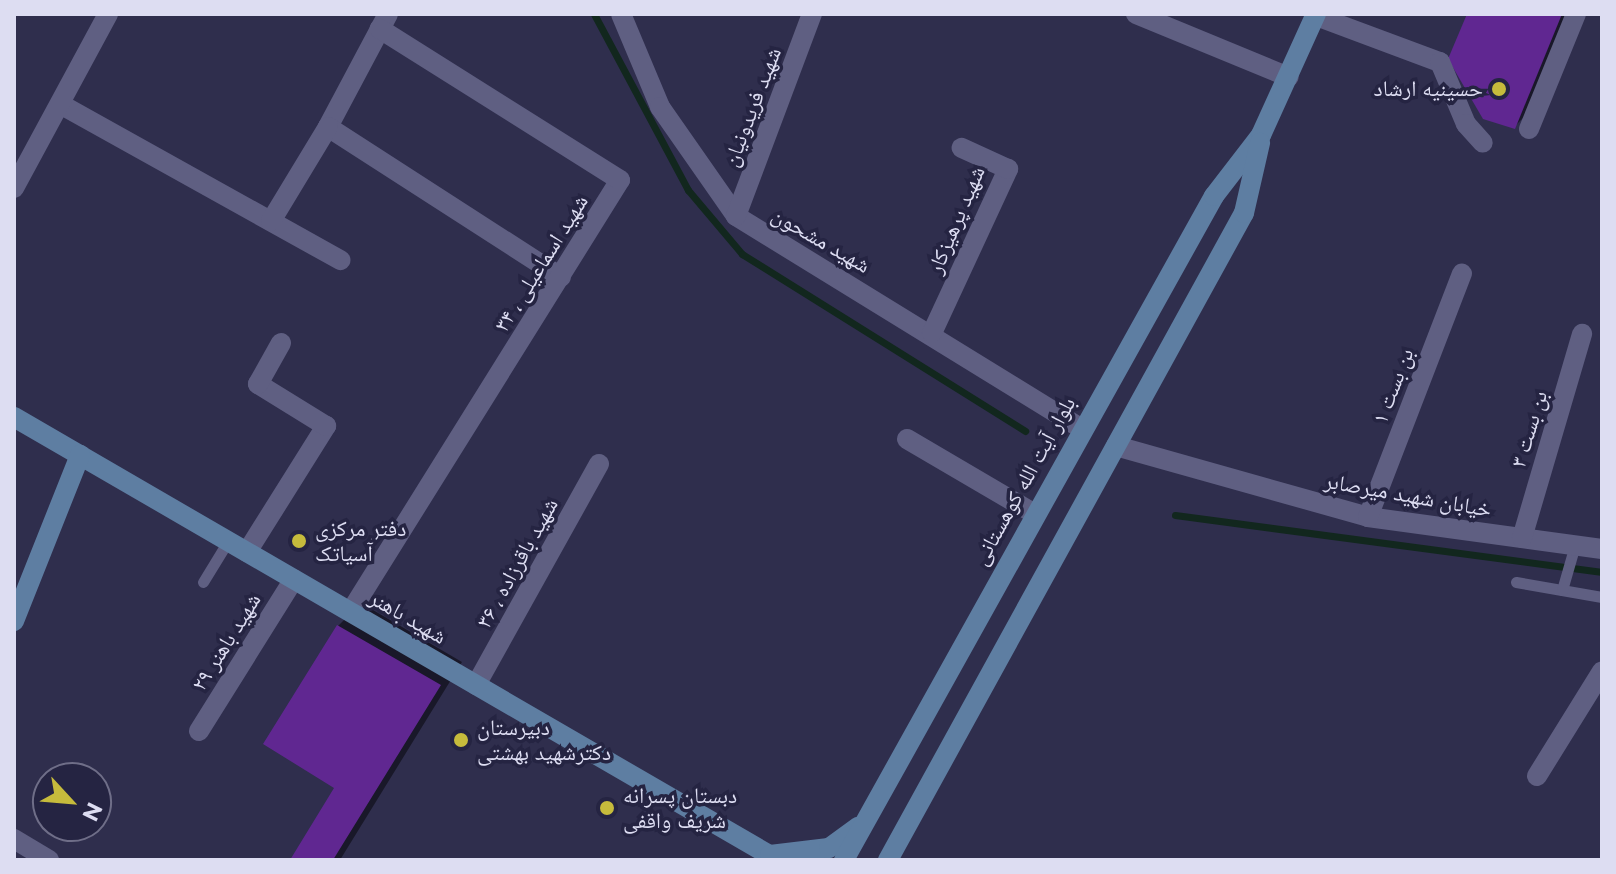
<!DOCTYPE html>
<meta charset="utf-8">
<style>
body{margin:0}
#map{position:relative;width:1616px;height:874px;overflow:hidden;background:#2f2e4d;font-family:Montserrat,"Noto Naskh Arabic",sans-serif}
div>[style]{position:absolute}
.shadow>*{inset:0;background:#0007}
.stream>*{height:7px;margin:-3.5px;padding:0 3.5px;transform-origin:3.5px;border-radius:3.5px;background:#12271e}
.building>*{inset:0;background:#602791}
.lane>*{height:11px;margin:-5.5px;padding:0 5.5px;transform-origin:5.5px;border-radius:5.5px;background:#5f5f82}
.street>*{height:20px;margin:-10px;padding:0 10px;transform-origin:10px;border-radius:10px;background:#5f5f82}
.secondary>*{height:20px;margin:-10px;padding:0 10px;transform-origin:10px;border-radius:10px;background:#5e7ea2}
.dots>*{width:22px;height:22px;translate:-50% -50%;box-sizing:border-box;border:4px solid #252442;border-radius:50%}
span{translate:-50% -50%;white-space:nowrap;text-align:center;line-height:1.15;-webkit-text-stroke:7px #252442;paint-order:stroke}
.poi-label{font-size:22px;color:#ddddf2}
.right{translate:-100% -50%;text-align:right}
.left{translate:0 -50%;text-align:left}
.street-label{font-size:22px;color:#ddddf2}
.frame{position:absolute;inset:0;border:16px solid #ddddf2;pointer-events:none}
.north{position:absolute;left:32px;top:762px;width:80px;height:80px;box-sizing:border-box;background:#252442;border:2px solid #6f6e88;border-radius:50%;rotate:116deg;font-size:22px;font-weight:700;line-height:32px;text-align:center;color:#ddddf2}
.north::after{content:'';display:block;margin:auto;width:28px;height:36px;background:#c6bb3c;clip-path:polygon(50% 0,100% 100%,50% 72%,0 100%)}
</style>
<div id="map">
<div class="shadow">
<i style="clip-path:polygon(1469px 14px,1574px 14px,1537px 104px,1514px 127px)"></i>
<i style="clip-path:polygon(361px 603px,462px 662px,340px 860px,292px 860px,336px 787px,338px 626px)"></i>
</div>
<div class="stream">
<i style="left:594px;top:14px;width:200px;rotate:61.9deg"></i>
<i style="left:688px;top:190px;width:84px;rotate:49.8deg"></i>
<i style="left:742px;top:254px;width:334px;rotate:32deg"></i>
<i style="left:1175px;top:515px;width:431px;rotate:7.6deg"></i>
</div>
<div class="building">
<i style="clip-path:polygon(1467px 14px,1562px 14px,1515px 129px,1483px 119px,1448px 59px)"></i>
<i style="clip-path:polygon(337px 625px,441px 685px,333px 860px,290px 860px,334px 788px,263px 744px)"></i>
</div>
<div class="lane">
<i style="left:203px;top:582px;width:48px;rotate:-58.6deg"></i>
<i style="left:1516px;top:582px;width:87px;rotate:9.9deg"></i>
<i style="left:1562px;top:590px;width:47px;rotate:-73.9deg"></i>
</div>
<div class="street">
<i style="left:388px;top:14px;width:128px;rotate:118deg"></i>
<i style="left:328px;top:127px;width:277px;rotate:32.8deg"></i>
<i style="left:621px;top:14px;width:101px;rotate:67.2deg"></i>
<i style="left:660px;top:107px;width:133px;rotate:55.1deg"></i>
<i style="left:736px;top:216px;width:404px;rotate:31.6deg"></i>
<i style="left:1136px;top:14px;width:165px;rotate:22.4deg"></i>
<i style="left:1316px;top:16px;width:132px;rotate:20.4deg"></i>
<i style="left:1440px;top:62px;width:67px;rotate:67.2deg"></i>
<i style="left:1466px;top:124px;width:25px;rotate:48deg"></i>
<i style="left:60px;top:104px;width:321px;rotate:29.1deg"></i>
<i style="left:1529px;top:129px;width:124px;rotate:-67.8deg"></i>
<i style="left:14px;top:188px;width:198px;rotate:-61.6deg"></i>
<i style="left:736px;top:216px;width:216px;rotate:-69.4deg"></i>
<i style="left:271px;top:221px;width:110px;rotate:-58.8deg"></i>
<i style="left:932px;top:333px;width:181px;rotate:-65.1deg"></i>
<i style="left:1008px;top:169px;width:51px;rotate:-155.5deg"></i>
<i style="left:907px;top:439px;width:146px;rotate:30.4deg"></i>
<i style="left:1116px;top:446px;width:262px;rotate:15.7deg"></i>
<i style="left:1368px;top:517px;width:236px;rotate:7.8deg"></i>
<i style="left:1368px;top:517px;width:261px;rotate:-68.9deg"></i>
<i style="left:1522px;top:538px;width:213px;rotate:-73.6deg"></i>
<i style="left:247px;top:552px;width:149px;rotate:-57.9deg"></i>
<i style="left:326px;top:426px;width:80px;rotate:-148.3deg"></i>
<i style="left:258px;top:384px;width:47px;rotate:-60.7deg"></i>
<i style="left:351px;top:611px;width:508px;rotate:-58.03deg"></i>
<i style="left:620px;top:180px;width:284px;rotate:-147.8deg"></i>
<i style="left:476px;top:685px;width:253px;rotate:-60.9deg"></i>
<i style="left:199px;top:731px;width:179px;rotate:-58deg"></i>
<i style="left:1537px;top:776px;width:123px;rotate:-58.2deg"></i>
<i style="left:14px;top:839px;width:41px;rotate:31deg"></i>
</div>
<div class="secondary">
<i style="left:14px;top:417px;width:883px;rotate:30.11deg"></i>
<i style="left:14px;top:621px;width:179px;rotate:-68.3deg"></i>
<i style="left:770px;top:855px;width:59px;rotate:-6.8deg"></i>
<i style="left:829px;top:848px;width:36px;rotate:-36deg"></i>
<i style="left:844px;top:860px;width:760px;rotate:-60.87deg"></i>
<i style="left:1214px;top:196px;width:77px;rotate:-52.4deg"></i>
<i style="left:1261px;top:135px;width:133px;rotate:-65.6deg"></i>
<i style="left:888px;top:860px;width:738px;rotate:-61.18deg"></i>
<i style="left:1244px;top:213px;width:72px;rotate:-77.1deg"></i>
</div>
<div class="dots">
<i style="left:1499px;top:89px;background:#c6bb3c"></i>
<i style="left:299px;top:541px;background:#c6bb3c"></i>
<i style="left:461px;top:740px;background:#c6bb3c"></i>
<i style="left:607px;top:808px;background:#c6bb3c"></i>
</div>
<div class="poi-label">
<span class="right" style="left:1483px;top:89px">حسینیه ارشاد</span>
<span class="left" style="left:315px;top:541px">دفتر مرکزی<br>آسیاتک</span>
<span class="left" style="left:477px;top:740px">دبیرستان<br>دکترشهید بهشتی</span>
<span class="left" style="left:623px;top:808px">دبستان پسرانه<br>شریف واقفی</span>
</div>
<div class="street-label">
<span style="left:752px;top:107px;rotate:-69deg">شهید فریدونیان</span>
<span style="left:956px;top:220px;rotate:-67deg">شهید پرهیزکار</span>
<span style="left:821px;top:240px;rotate:30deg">شهید مشحون</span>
<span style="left:541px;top:263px;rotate:-58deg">شهید اسماعیلی ، ۳۴</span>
<span style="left:1393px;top:386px;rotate:-69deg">بن بست ۱</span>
<span style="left:1529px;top:429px;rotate:-73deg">بن بست ۳</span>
<span style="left:1024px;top:481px;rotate:-61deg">بلوار آیت الله کوهستانی</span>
<span style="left:1408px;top:495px;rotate:10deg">خیابان شهید میرصابر</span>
<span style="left:517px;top:563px;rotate:-61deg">شهید باقرزاده ، ۳۶</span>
<span style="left:408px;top:617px;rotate:30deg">شهید باهنر</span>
<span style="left:226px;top:642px;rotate:-58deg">شهید باهنر ۲۹</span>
</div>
<div class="frame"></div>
<div class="north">N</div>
</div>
